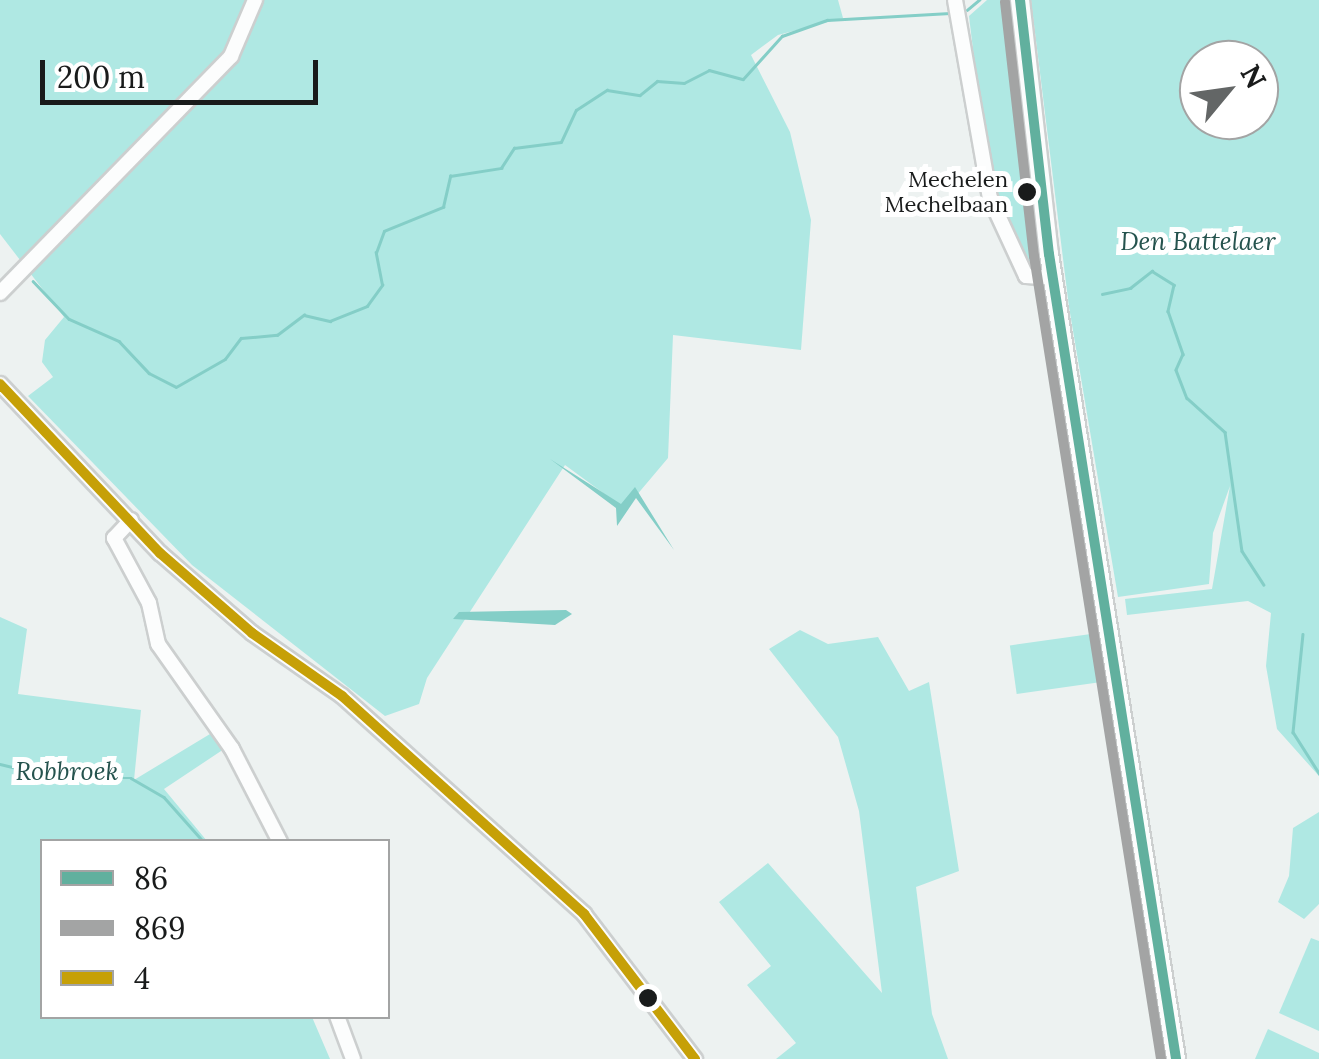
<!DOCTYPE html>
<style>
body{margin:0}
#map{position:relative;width:1319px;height:1059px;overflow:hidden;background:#edf2f1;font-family:Lora,serif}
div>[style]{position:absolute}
.green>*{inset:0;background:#afe8e3;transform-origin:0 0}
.water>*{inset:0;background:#84cec7}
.stream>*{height:2.5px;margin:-1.25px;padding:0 1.25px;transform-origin:1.25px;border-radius:1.25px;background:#84cec7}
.roads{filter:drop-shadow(2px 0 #cccfcf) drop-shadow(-2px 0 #cccfcf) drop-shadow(0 2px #cccfcf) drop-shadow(0 -2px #cccfcf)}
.minor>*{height:14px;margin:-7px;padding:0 7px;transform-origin:7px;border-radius:7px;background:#fcfdfd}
.major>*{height:18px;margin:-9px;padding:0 9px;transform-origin:9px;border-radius:9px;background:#fcfdfd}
.bus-1>*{height:10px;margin:-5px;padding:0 5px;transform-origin:5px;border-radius:5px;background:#61b09e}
.bus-2>*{height:10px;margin:-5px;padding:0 5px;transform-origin:5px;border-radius:5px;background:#a3a4a4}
.bus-3>*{height:10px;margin:-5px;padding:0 5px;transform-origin:5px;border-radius:5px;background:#c6a007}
.dots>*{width:28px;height:28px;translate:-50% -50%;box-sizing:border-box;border:5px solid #fff;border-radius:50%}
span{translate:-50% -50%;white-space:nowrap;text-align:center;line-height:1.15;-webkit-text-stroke:10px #fff;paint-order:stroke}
.bus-label{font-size:22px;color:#191b1b}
.right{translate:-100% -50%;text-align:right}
.park-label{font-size:25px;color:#25534e;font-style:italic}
.legend{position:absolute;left:40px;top:839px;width:350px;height:180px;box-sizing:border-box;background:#fff;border:2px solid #a3a4a4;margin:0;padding:12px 18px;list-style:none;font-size:30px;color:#191b1b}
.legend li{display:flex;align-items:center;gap:20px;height:50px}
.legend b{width:50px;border:2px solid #a3a4a4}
.north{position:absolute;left:1179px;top:40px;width:100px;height:100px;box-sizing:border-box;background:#fff;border:2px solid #a3a4a4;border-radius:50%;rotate:61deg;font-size:28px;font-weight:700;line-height:40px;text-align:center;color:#191b1b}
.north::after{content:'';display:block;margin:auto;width:35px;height:45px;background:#636666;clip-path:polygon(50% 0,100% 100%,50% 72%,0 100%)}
.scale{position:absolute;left:40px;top:60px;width:278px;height:45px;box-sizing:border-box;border:5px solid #191b1b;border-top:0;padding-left:12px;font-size:30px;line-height:35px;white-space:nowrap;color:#191b1b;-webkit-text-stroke:8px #fff;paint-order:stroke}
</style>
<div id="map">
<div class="green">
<i style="clip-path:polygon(0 0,838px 0,843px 18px,778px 35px,751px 55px,790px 132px,811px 220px,801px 350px,673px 335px,668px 458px,625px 509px,565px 465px,427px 678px,419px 704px,385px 716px,192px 565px,28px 396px,53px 377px,42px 362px,45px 340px,64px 317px,0 234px)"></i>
<i style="clip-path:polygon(987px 0,1004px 0,1033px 269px,988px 175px,969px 16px)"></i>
<i style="clip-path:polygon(evenodd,1031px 0,1319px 0,1319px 776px,1277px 729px,1266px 666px,1271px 613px,1248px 601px,1127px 615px,1125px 599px,1212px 589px,1230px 486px,1213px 533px,1209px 584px,1118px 597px,1069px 307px,1031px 0,1199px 60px,1259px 60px,1259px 120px,1199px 120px,1199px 60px)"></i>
<i style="clip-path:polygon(0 617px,27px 629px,18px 694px,141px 710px,134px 780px,210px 734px,224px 749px,164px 789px,207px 841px,42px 842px,42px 1016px,312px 1017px,330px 1059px,0 1059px)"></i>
<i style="clip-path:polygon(800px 630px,828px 644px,878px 637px,909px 691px,929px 682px,959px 871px,916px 887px,932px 1014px,948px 1059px,776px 1059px,796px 1043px,747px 985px,771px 966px,719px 902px,768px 863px,882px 993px,859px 811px,838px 737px,769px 649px)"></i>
<i style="left:1098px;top:633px;width:49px;height:89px;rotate:82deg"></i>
<i style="clip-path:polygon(1319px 812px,1319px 904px,1304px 919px,1278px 902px,1289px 876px,1293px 828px)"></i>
<i style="clip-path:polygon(1311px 938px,1319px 941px,1319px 1031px,1279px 1013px)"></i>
<i style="clip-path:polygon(1268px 1029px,1319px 1053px,1319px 1059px,1255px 1059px)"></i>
</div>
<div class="water">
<i style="clip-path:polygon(550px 459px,621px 504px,635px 487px,674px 550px,636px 498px,617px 526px,616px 508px)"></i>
<i style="clip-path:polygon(566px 610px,572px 614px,555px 625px,453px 619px,459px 612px)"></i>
</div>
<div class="stream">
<i style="left:967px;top:10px;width:16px;rotate:-40deg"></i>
<i style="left:33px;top:281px;width:52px;rotate:46.5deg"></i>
<i style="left:69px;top:319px;width:55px;rotate:23.7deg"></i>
<i style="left:119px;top:341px;width:44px;rotate:46.8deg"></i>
<i style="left:149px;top:373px;width:30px;rotate:27deg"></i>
<i style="left:176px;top:387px;width:56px;rotate:-29.7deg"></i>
<i style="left:225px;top:359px;width:26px;rotate:-53deg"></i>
<i style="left:241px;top:338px;width:36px;rotate:-5deg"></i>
<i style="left:277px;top:335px;width:34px;rotate:-37deg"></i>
<i style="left:304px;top:315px;width:27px;rotate:13deg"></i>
<i style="left:330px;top:321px;width:40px;rotate:-22deg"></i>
<i style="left:367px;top:306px;width:26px;rotate:-54deg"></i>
<i style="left:382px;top:285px;width:33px;rotate:-101deg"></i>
<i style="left:376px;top:253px;width:23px;rotate:-70deg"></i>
<i style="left:384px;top:231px;width:64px;rotate:-22.1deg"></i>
<i style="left:443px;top:207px;width:32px;rotate:-77deg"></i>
<i style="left:450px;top:176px;width:52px;rotate:-8.9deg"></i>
<i style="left:501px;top:168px;width:24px;rotate:-57deg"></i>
<i style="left:514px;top:148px;width:47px;rotate:-7.3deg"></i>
<i style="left:561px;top:142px;width:35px;rotate:-65deg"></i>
<i style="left:576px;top:110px;width:37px;rotate:-33deg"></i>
<i style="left:607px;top:90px;width:33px;rotate:9deg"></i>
<i style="left:640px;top:95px;width:22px;rotate:-39deg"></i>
<i style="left:657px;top:81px;width:27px;rotate:4deg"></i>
<i style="left:684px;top:83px;width:28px;rotate:-27deg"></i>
<i style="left:709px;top:70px;width:35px;rotate:15deg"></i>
<i style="left:743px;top:79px;width:58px;rotate:-47.8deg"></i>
<i style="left:782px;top:36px;width:48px;rotate:-19.6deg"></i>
<i style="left:827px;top:20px;width:123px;rotate:-3.3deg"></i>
<i style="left:1102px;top:294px;width:29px;rotate:-12deg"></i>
<i style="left:1130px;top:288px;width:28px;rotate:-38deg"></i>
<i style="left:1152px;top:271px;width:26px;rotate:32deg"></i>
<i style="left:1174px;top:285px;width:27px;rotate:103deg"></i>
<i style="left:1168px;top:311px;width:46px;rotate:70.8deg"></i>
<i style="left:1183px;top:354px;width:17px;rotate:114deg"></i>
<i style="left:1176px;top:370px;width:30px;rotate:69deg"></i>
<i style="left:1187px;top:398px;width:51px;rotate:41.8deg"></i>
<i style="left:1225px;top:432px;width:120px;rotate:81.9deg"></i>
<i style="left:1242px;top:551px;width:40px;rotate:57.1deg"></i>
<i style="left:1303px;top:634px;width:99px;rotate:95.8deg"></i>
<i style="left:1293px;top:732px;width:49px;rotate:57.6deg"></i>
<i style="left:0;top:764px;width:60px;rotate:13.6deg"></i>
<i style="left:58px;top:778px;width:73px"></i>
<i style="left:131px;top:778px;width:38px;rotate:30deg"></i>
<i style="left:164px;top:797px;width:60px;rotate:48.4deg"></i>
</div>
<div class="roads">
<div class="minor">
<i style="left:955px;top:0;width:201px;rotate:80deg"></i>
<i style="left:990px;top:198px;width:86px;rotate:65.2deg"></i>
<i style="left:1026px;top:276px;width:27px;rotate:4deg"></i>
<i style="left:0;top:293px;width:331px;rotate:-45.7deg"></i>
<i style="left:231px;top:56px;width:61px;rotate:-66.8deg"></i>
<i style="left:0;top:384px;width:233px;rotate:46.6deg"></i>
<i style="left:160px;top:553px;width:122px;rotate:41deg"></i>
<i style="left:252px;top:633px;width:110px;rotate:35deg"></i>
<i style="left:342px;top:696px;width:326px;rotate:42deg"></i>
<i style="left:584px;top:914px;width:183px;rotate:52.6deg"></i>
<i style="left:131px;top:520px;width:25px;rotate:133deg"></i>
<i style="left:114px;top:538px;width:74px;rotate:61.7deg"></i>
<i style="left:149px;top:603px;width:42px;rotate:77.6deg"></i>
<i style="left:158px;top:644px;width:128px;rotate:54.8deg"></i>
<i style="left:232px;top:749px;width:105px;rotate:62.7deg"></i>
<i style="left:337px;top:1016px;width:46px;rotate:69.6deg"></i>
</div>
<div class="major">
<i style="left:1020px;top:0;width:256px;rotate:83.5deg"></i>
<i style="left:1049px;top:254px;width:815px;rotate:81.03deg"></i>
</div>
</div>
<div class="bus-1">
<i style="left:1020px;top:0;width:256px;rotate:83.5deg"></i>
<i style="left:1049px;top:254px;width:815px;rotate:81.03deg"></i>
</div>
<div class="bus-2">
<i style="left:1005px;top:2px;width:256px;rotate:83.5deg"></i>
<i style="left:1034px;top:256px;width:813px;rotate:81.01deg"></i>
</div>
<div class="bus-3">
<i style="left:0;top:384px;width:233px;rotate:46.6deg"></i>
<i style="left:160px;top:553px;width:122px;rotate:41deg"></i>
<i style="left:252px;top:633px;width:110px;rotate:35deg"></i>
<i style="left:342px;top:696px;width:326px;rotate:42deg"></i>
<i style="left:584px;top:914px;width:183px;rotate:52.6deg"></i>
</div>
<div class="dots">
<i style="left:1027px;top:192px;background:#191b1b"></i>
<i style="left:648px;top:998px;background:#191b1b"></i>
</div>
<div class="bus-label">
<span class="right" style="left:1008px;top:192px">Mechelen<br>Mechelbaan</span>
</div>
<div class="park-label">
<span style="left:1198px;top:241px">Den Battelaer</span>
<span style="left:67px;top:771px">Robbroek</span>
</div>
<ul class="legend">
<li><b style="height:12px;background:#61b09e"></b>86</li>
<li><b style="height:12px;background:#a3a4a4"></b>869</li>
<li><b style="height:12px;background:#c6a007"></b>4</li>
</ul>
<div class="north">N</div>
<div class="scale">200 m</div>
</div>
